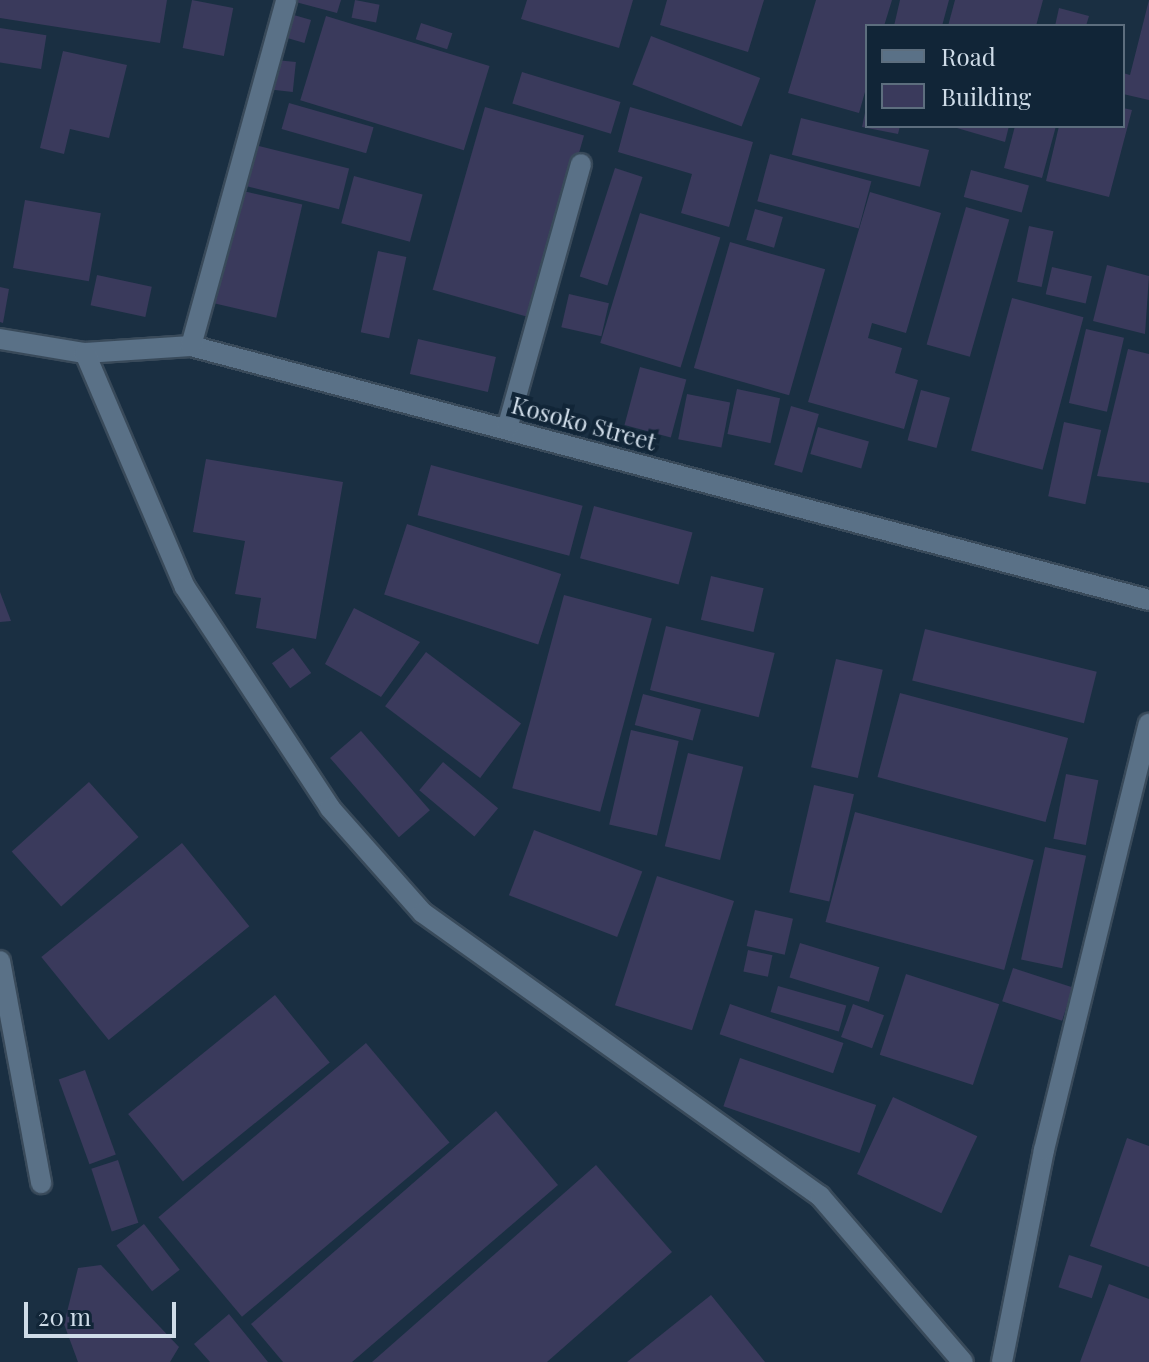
<!DOCTYPE html>
<style>
body{margin:0}
#map{position:relative;width:1149px;height:1362px;overflow:hidden;background:#1a2f42;font-family:"Playfair Display",serif}
div>[style]{position:absolute}
.building>*{inset:0;background:#3a3a5c;transform-origin:0 0}
.roads{filter:drop-shadow(2px 0 #394a5a) drop-shadow(-2px 0 #394a5a) drop-shadow(0 2px #394a5a) drop-shadow(0 -2px #394a5a)}
.minor>*{height:20px;margin:-10px;padding:0 10px;transform-origin:10px;border-radius:10px;background:#5a7187}
span{translate:-50% -50%;white-space:nowrap;text-align:center;line-height:1.15;-webkit-text-stroke:8px #112537;paint-order:stroke}
.street-label{font-size:24px;color:#cfdce8}
.legend{position:absolute;left:865px;top:24px;width:260px;height:104px;box-sizing:border-box;background:#112537;border:2px solid #5d6e7e;margin:0;padding:10px 14px;list-style:none;font-size:24px;color:#cfdce8}
.legend li{display:flex;align-items:center;gap:16px;height:40px}
.legend b{width:40px;border:2px solid #5d6e7e}
.scale{position:absolute;left:24px;top:1302px;width:152px;height:36px;box-sizing:border-box;border:4px solid #cfdce8;border-top:0;padding-left:10px;font-size:24px;line-height:28px;white-space:nowrap;color:#cfdce8;-webkit-text-stroke:6px #112537;paint-order:stroke}
</style>
<div id="map">
<div class="building">
<i style="clip-path:polygon(0 0,167px 0,160px 43px,0 18px)"></i>
<i style="left:192px;top:0;width:42px;height:49px;rotate:11deg"></i>
<i style="clip-path:polygon(288px 0,341px 0,337px 13px)"></i>
<i style="left:355px;top:0;width:25px;height:18px;rotate:11deg"></i>
<i style="clip-path:polygon(527px 0,633px 0,619px 48px,521px 19px)"></i>
<i style="clip-path:polygon(667px 0,764px 0,748px 52px,660px 25px)"></i>
<i style="clip-path:polygon(816px 0,892px 0,884px 26px,867px 26px,867px 85px,859px 113px,788px 93px)"></i>
<i style="clip-path:polygon(900px 0,949px 0,942px 26px,894px 26px)"></i>
<i style="clip-path:polygon(955px 0,1043px 0,1036px 26px,948px 26px)"></i>
<i style="clip-path:polygon(1149px 0,1149px 100px,1123px 94px,1123px 73px,1130px 75px)"></i>
<i style="clip-path:polygon(1059px 8px,1089px 16px,1086px 26px,1055px 26px)"></i>
<i style="left:287px;top:13px;width:25px;height:24px;rotate:16deg"></i>
<i style="left:326px;top:16px;width:171px;height:88px;rotate:17deg"></i>
<i style="left:421px;top:23px;width:33px;height:17px;rotate:18deg"></i>
<i style="left:0;top:28px;width:47px;height:34px;rotate:9deg"></i>
<i style="left:651px;top:36px;width:117px;height:52px;rotate:21deg"></i>
<i style="clip-path:polygon(63px 51px,127px 65px,109px 138px,70px 129px,64px 154px,40px 148px)"></i>
<i style="left:276px;top:60px;width:20px;height:30px;rotate:6deg"></i>
<i style="left:522px;top:72px;width:103px;height:33px;rotate:17deg"></i>
<i style="left:289px;top:103px;width:88px;height:27px;rotate:16deg"></i>
<i style="left:485px;top:107px;width:103px;height:190px;rotate:16deg"></i>
<i style="clip-path:polygon(630px 107px,753px 142px,729px 227px,681px 213px,692px 174px,618px 152px)"></i>
<i style="clip-path:polygon(866px 108px,867px 126px,900px 126px,898px 134px,862px 127px)"></i>
<i style="clip-path:polygon(1123px 108px,1132px 110px,1109px 197px,1046px 181px,1059px 126px,1123px 126px)"></i>
<i style="left:801px;top:118px;width:132px;height:38px;rotate:14deg"></i>
<i style="clip-path:polygon(950px 126px,1009px 126px,1005px 142px)"></i>
<i style="clip-path:polygon(1015px 126px,1056px 126px,1042px 178px,1004px 168px)"></i>
<i style="left:255px;top:145px;width:97px;height:42px;rotate:14deg"></i>
<i style="left:770px;top:154px;width:105px;height:49px;rotate:15deg"></i>
<i style="left:615px;top:168px;width:29px;height:114px;rotate:18deg"></i>
<i style="left:971px;top:170px;width:60px;height:28px;rotate:15deg"></i>
<i style="left:354px;top:176px;width:71px;height:49px;rotate:15deg"></i>
<i style="left:239px;top:190px;width:65px;height:116px;rotate:13deg"></i>
<i style="clip-path:polygon(870px 192px,941px 213px,906px 333px,872px 323px,868px 338px,902px 348px,895px 373px,918px 380px,904px 429px,808px 402px)"></i>
<i style="left:25px;top:200px;width:77px;height:69px;rotate:10deg"></i>
<i style="left:966px;top:207px;width:45px;height:143px;rotate:16deg"></i>
<i style="left:755px;top:209px;width:29px;height:32px;rotate:16deg"></i>
<i style="left:640px;top:213px;width:84px;height:136px;rotate:17deg"></i>
<i style="left:1029px;top:226px;width:25px;height:57px;rotate:12deg"></i>
<i style="left:730px;top:242px;width:99px;height:131px;rotate:16deg"></i>
<i style="left:378px;top:251px;width:29px;height:83px;rotate:12deg"></i>
<i style="clip-path:polygon(1107px 265px,1149px 276px,1145px 334px,1093px 321px)"></i>
<i style="left:1052px;top:267px;width:41px;height:28px;rotate:13deg"></i>
<i style="left:97px;top:275px;width:56px;height:31px;rotate:12deg"></i>
<i style="clip-path:polygon(0 287px,9px 289px,3px 323px,0 322px)"></i>
<i style="left:569px;top:294px;width:41px;height:34px;rotate:13deg"></i>
<i style="left:1012px;top:298px;width:74px;height:158px;rotate:15deg"></i>
<i style="left:1086px;top:329px;width:39px;height:76px;rotate:13deg"></i>
<i style="left:418px;top:339px;width:80px;height:36px;rotate:13deg"></i>
<i style="clip-path:polygon(1128px 349px,1149px 354px,1149px 483px,1097px 476px)"></i>
<i style="left:640px;top:367px;width:48px;height:60px;rotate:15deg"></i>
<i style="left:737px;top:389px;width:44px;height:46px;rotate:12deg"></i>
<i style="left:921px;top:390px;width:30px;height:52px;rotate:15deg"></i>
<i style="left:687px;top:394px;width:44px;height:46px;rotate:11deg"></i>
<i style="left:791px;top:406px;width:29px;height:61px;rotate:16deg"></i>
<i style="left:1064px;top:422px;width:38px;height:76px;rotate:12deg"></i>
<i style="left:818px;top:427px;width:53px;height:28px;rotate:16deg"></i>
<i style="clip-path:polygon(206px 459px,343px 482px,316px 639px,256px 628px,261px 598px,235px 594px,245px 541px,193px 532px)"></i>
<i style="left:431px;top:465px;width:157px;height:52px;rotate:15deg"></i>
<i style="left:594px;top:506px;width:102px;height:54px;rotate:15deg"></i>
<i style="left:407px;top:524px;width:162px;height:74px;rotate:18deg"></i>
<i style="left:711px;top:576px;width:54px;height:45px;rotate:13deg"></i>
<i style="clip-path:polygon(0 592px,11px 621px,0 622px)"></i>
<i style="left:564px;top:595px;width:91px;height:200px;rotate:15deg"></i>
<i style="clip-path:polygon(354px 608px,420px 642px,381px 697px,325px 664px)"></i>
<i style="left:666px;top:626px;width:112px;height:66px;rotate:14deg"></i>
<i style="left:925px;top:629px;width:177px;height:53px;rotate:14deg"></i>
<i style="left:293px;top:648px;width:31px;height:26px;rotate:54deg"></i>
<i style="left:426px;top:652px;width:119px;height:68px;rotate:37deg"></i>
<i style="left:836px;top:659px;width:48px;height:111px;rotate:13deg"></i>
<i style="left:900px;top:693px;width:174px;height:87px;rotate:15deg"></i>
<i style="left:643px;top:694px;width:60px;height:32px;rotate:15deg"></i>
<i style="left:631px;top:730px;width:49px;height:97px;rotate:13deg"></i>
<i style="left:361px;top:731px;width:105px;height:41px;rotate:49deg"></i>
<i style="left:688px;top:753px;width:57px;height:96px;rotate:14deg"></i>
<i style="left:443px;top:762px;width:72px;height:37px;rotate:40deg"></i>
<i style="left:1066px;top:774px;width:33px;height:66px;rotate:11deg"></i>
<i style="left:89px;top:782px;width:74px;height:104px;rotate:48deg"></i>
<i style="left:814px;top:785px;width:41px;height:110px;rotate:13deg"></i>
<i style="left:855px;top:812px;width:185px;height:114px;rotate:15deg"></i>
<i style="left:534px;top:830px;width:116px;height:70px;rotate:21deg"></i>
<i style="left:182px;top:843px;width:107px;height:181px;rotate:51deg"></i>
<i style="left:1045px;top:847px;width:42px;height:115px;rotate:12deg"></i>
<i style="left:657px;top:876px;width:81px;height:136px;rotate:18deg"></i>
<i style="left:755px;top:910px;width:39px;height:37px;rotate:13deg"></i>
<i style="left:800px;top:943px;width:83px;height:36px;rotate:17deg"></i>
<i style="left:748px;top:950px;width:25px;height:22px;rotate:12deg"></i>
<i style="left:1013px;top:968px;width:63px;height:35px;rotate:18deg"></i>
<i style="left:906px;top:974px;width:98px;height:85px;rotate:18deg"></i>
<i style="left:778px;top:986px;width:71px;height:27px;rotate:16deg"></i>
<i style="left:275px;top:995px;width:87px;height:189px;rotate:51deg"></i>
<i style="left:730px;top:1004px;width:120px;height:32px;rotate:19deg"></i>
<i style="left:853px;top:1004px;width:33px;height:35px;rotate:20deg"></i>
<i style="left:366px;top:1043px;width:130px;height:271px;rotate:50deg"></i>
<i style="left:740px;top:1058px;width:144px;height:51px;rotate:19deg"></i>
<i style="left:85px;top:1070px;width:90px;height:28px;rotate:70deg"></i>
<i style="left:893px;top:1097px;width:93px;height:85px;rotate:25deg"></i>
<i style="clip-path:polygon(496px 1111px,558px 1185px,352px 1362px,283px 1362px,251px 1324px)"></i>
<i style="clip-path:polygon(1127px 1138px,1149px 1146px,1149px 1267px,1090px 1246px)"></i>
<i style="left:118px;top:1160px;width:66px;height:28px;rotate:72deg"></i>
<i style="clip-path:polygon(596px 1165px,672px 1252px,547px 1362px,372px 1362px)"></i>
<i style="left:144px;top:1224px;width:58px;height:35px;rotate:52deg"></i>
<i style="left:1069px;top:1255px;width:35px;height:34px;rotate:18deg"></i>
<i style="clip-path:polygon(101px 1265px,179px 1347px,170px 1362px,78px 1362px,64px 1324px,78px 1268px)"></i>
<i style="clip-path:polygon(1109px 1284px,1149px 1299px,1149px 1362px,1080px 1362px)"></i>
<i style="clip-path:polygon(711px 1295px,765px 1362px,627px 1362px)"></i>
<i style="clip-path:polygon(229px 1314px,268px 1362px,210px 1362px,194px 1344px)"></i>
</div>
<div class="roads">
<div class="minor">
<i style="left:0;top:339px;width:86px;rotate:9.4deg"></i>
<i style="left:85px;top:353px;width:106px;rotate:-3.8deg"></i>
<i style="left:191px;top:346px;width:991px;rotate:14.85deg"></i>
<i style="left:191px;top:346px;width:359px;rotate:-74.6deg"></i>
<i style="left:85px;top:353px;width:254px;rotate:66.9deg"></i>
<i style="left:185px;top:587px;width:264px;rotate:56.7deg"></i>
<i style="left:330px;top:808px;width:140px;rotate:48.5deg"></i>
<i style="left:423px;top:913px;width:488px;rotate:35.5deg"></i>
<i style="left:820px;top:1196px;width:219px;rotate:49.3deg"></i>
<i style="left:507px;top:429px;width:275px;rotate:-74.4deg"></i>
<i style="left:0;top:961px;width:226px;rotate:79.5deg"></i>
<i style="left:1002px;top:1362px;width:216px;rotate:-78.8deg"></i>
<i style="left:1044px;top:1150px;width:439px;rotate:-76.2deg"></i>
</div>
</div>
<div class="street-label">
<span style="left:584px;top:423px;rotate:15deg">Kosoko Street</span>
</div>
<ul class="legend">
<li><b style="height:10px;background:#5a7187"></b>Road</li>
<li><b style="height:22px;background:#3a3a5c"></b>Building</li>
</ul>
<div class="scale">20 m</div>
</div>
